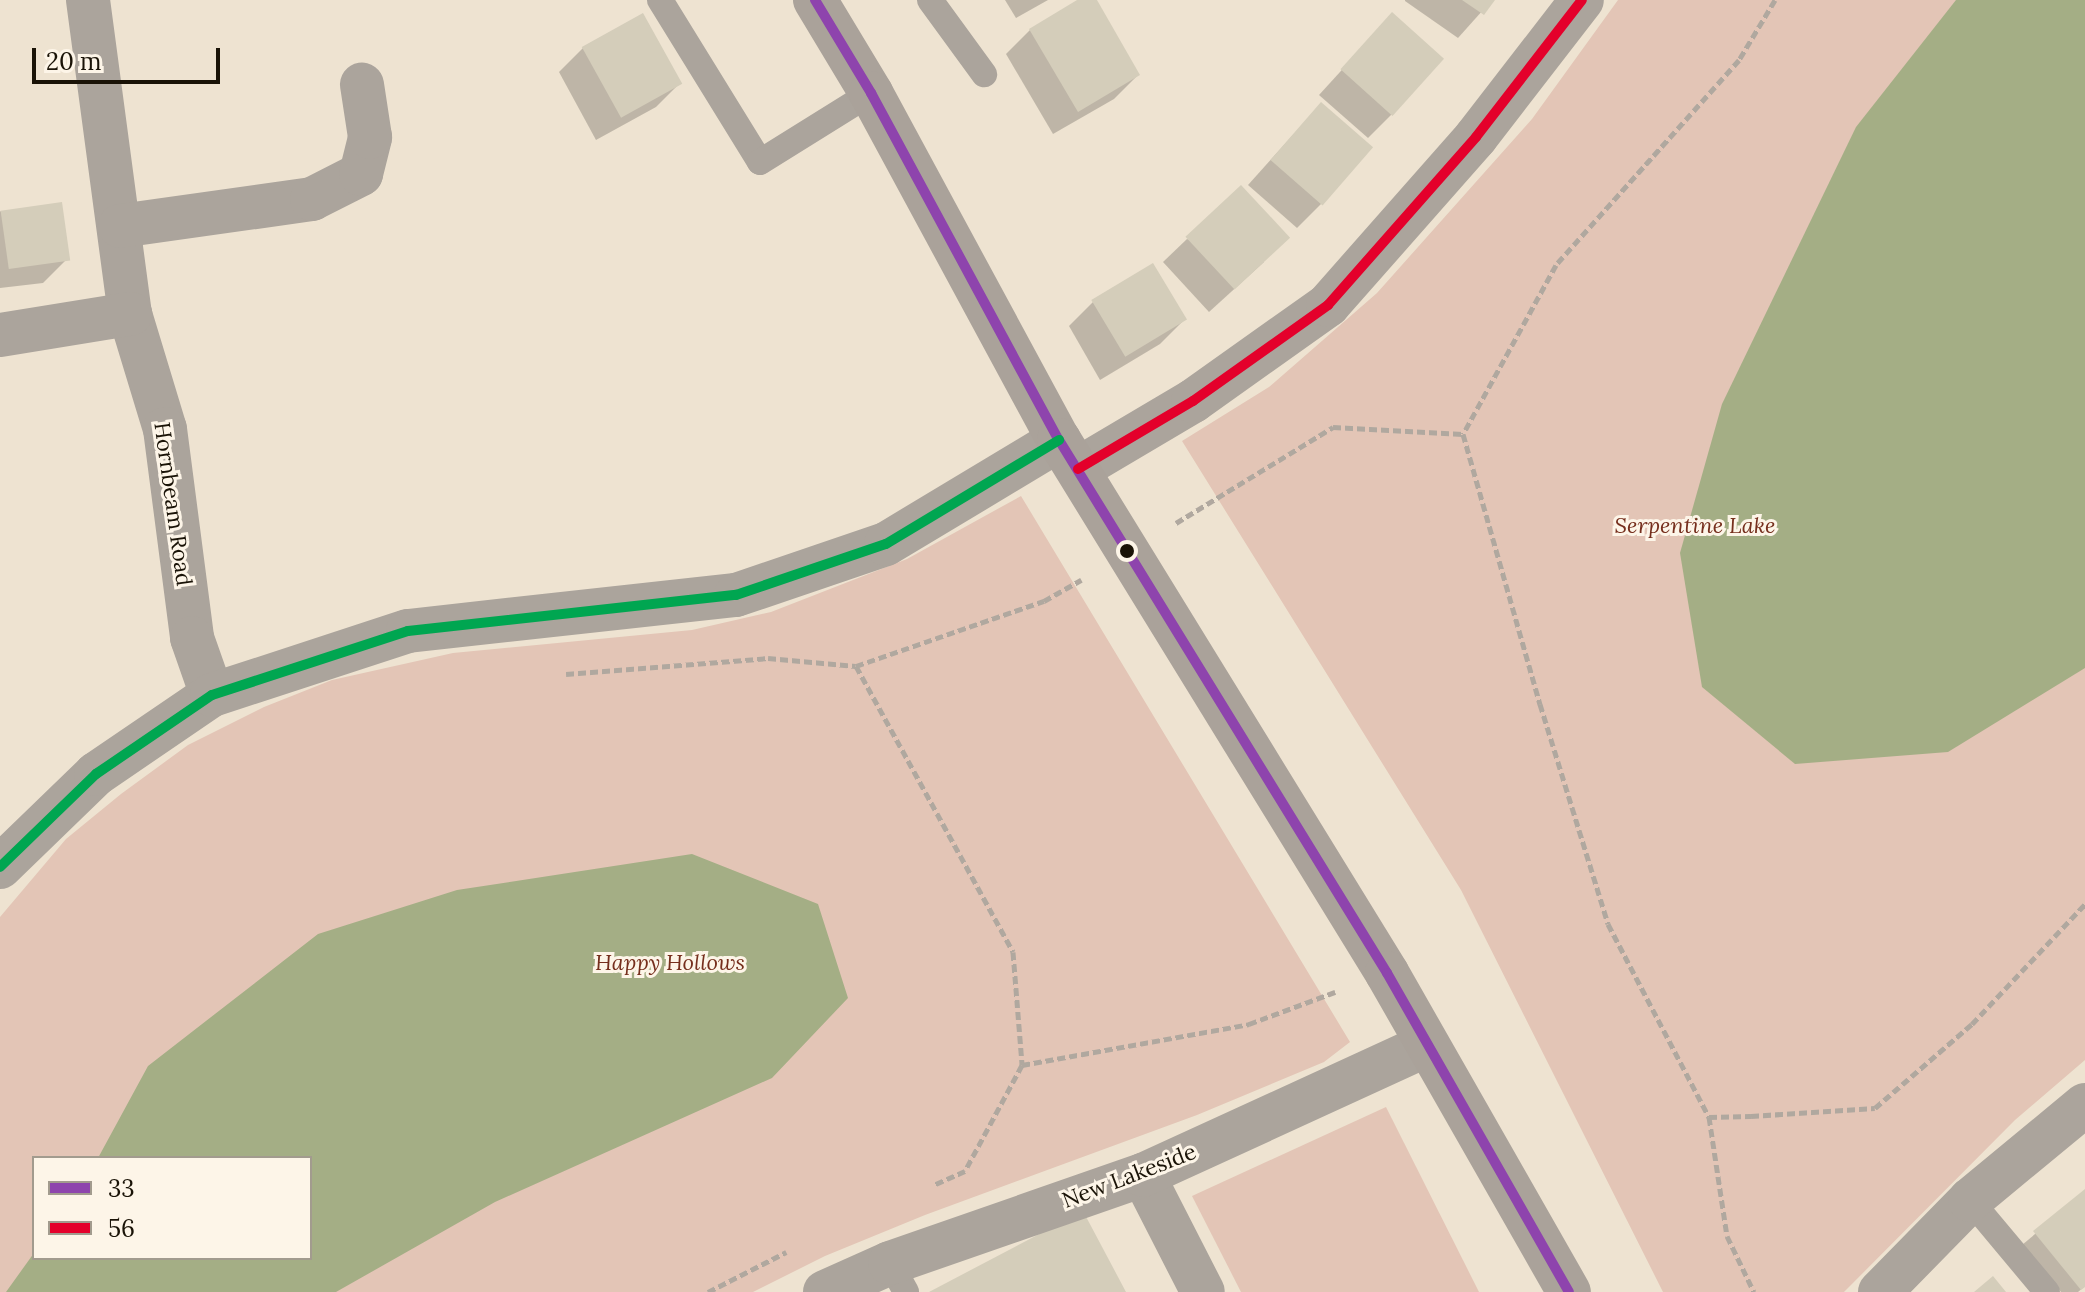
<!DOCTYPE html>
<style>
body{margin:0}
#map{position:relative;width:2085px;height:1292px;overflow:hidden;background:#eee3d1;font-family:Lora,serif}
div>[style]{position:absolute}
.green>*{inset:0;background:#e3c5b6}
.water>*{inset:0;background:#a4ae85}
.shadow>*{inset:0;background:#0003}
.building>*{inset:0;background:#d4cdba;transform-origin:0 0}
.path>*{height:5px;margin-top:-2.5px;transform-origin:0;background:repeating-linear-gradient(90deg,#b0a89f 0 8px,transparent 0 12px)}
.lane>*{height:26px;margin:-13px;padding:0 13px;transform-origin:13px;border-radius:13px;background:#aba49c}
.street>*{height:44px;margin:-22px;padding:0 22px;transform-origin:22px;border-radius:22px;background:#aba49c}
.secondary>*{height:44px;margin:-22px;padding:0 22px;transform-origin:22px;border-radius:22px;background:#aaa29a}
.bus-1>*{height:10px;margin:-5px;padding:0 5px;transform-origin:5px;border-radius:5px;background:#8e44ad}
.bus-2>*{height:10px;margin:-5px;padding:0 5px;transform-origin:5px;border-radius:5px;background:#e4002b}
.bus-3>*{height:10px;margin:-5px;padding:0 5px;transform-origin:5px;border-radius:5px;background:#00a651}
.dots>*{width:22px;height:22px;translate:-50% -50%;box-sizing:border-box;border:4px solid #fdf5e8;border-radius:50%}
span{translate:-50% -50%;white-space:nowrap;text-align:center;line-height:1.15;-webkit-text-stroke:6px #fdf5e8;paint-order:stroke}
.street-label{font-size:22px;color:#1a1307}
.park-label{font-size:22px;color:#762f1d;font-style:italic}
.legend{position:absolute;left:32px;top:1156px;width:280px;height:104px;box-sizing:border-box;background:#fdf5e8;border:2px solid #a29b8e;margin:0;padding:10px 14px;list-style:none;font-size:24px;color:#1a1307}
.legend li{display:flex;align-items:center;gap:16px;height:40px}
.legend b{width:40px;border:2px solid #a29b8e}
.scale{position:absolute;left:32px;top:48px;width:188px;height:36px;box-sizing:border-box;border:4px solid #1a1307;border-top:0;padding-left:10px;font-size:24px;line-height:28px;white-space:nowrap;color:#1a1307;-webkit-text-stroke:6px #fdf5e8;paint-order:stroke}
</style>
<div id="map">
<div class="green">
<i style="clip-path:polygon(1618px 0,2085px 0,2085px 1060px,2015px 1120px,1844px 1292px,1663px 1292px,1461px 890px,1182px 441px,1269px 387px,1377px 293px,1532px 119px)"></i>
<i style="clip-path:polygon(evenodd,1021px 496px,1350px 1042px,1324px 1062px,1197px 1115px,925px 1215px,825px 1256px,753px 1292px,0 1292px,0 917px,66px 839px,121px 794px,188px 745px,264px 707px,332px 680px,453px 653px,692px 630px,771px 612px,907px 559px,1021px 496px,34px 1158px,310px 1158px,310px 1258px,34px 1258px,34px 1158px)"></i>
<i style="clip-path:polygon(1386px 1107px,1479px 1292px,1241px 1292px,1192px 1196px)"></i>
</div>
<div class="water">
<i style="clip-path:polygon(1956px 0,2085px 0,2085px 668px,1948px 752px,1795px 764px,1702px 687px,1680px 553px,1722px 404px,1856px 127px)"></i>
<i style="clip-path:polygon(692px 854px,818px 904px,848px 998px,772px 1078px,495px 1202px,336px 1292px,6px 1292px,34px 1253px,34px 1258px,310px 1258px,310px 1158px,98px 1158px,148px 1066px,318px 934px,457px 890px)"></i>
</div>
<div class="shadow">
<i style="clip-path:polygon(1005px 0,1048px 0,1016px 18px)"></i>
<i style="clip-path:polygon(1081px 0,1094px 0,1138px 75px,1114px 99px,1053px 134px,1006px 54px,1030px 30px)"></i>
<i style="clip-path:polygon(1492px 0,1458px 38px,1405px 1px,1405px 0)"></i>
<i style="clip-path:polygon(1392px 15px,1392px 114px,1368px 138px,1319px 95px)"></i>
<i style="clip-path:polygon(583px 48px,680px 83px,656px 107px,596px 140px,559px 72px)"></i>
<i style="clip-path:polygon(1321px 104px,1321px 204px,1297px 228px,1248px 185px)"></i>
<i style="clip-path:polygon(0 211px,67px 259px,43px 283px,0 288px)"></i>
<i style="clip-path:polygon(1187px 239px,1264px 262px,1209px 312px,1163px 262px)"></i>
<i style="clip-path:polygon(1093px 302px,1184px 320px,1160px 344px,1100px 380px,1069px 326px)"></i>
<i style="clip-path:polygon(2085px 1192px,2085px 1286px,2078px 1292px,2061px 1292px,2022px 1245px)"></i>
</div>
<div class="building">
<i style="clip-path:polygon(1077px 0,1097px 0,1140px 75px,1078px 112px,1029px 29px)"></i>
<i style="clip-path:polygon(1462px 0,1495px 0,1484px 15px)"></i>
<i style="left:1392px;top:12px;width:70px;height:77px;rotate:42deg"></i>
<i style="left:643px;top:13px;width:81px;height:70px;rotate:61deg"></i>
<i style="left:1321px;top:102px;width:69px;height:77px;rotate:41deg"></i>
<i style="left:1241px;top:185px;width:72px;height:76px;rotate:47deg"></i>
<i style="left:62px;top:202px;width:59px;height:62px;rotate:82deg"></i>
<i style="left:1153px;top:263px;width:66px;height:72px;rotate:59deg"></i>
<i style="clip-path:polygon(2085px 1189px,2085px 1287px,2081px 1290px,2033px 1231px)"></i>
<i style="clip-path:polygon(1083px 1211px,1126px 1292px,929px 1292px)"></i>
<i style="clip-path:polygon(1993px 1276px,2006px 1292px,1974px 1292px)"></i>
</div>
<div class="path">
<i style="left:1775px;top:0;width:70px;rotate:121deg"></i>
<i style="left:1739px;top:60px;width:275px;rotate:131.8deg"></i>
<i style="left:1556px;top:265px;width:193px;rotate:118.8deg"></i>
<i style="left:1463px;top:434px;width:281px;rotate:74.1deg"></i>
<i style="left:1540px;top:704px;width:230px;rotate:72.8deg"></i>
<i style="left:1608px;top:924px;width:218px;rotate:62.4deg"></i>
<i style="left:1709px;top:1117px;width:42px;rotate:-1.4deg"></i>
<i style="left:1751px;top:1116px;width:124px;rotate:-3.7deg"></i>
<i style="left:1875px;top:1108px;width:128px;rotate:-40.9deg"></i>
<i style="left:1972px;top:1024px;width:165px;rotate:-46.7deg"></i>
<i style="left:1176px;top:523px;width:184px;rotate:-31.4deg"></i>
<i style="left:1333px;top:427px;width:130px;rotate:3.1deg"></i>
<i style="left:856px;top:666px;width:199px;rotate:-19.1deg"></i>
<i style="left:1044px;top:601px;width:43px;rotate:-29.6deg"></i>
<i style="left:566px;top:674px;width:203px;rotate:-4.5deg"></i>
<i style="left:768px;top:658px;width:88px;rotate:5.2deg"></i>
<i style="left:856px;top:666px;width:326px;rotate:61.2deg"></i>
<i style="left:1013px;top:952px;width:113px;rotate:85.4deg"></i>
<i style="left:1022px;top:1065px;width:120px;rotate:118.3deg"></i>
<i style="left:965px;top:1171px;width:35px;rotate:156deg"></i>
<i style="left:1022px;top:1065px;width:231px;rotate:-10.2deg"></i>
<i style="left:1249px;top:1024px;width:92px;rotate:-20.4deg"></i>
<i style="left:1709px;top:1117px;width:120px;rotate:81.4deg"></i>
<i style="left:1727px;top:1236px;width:62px;rotate:64.3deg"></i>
<i style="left:708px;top:1292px;width:88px;rotate:-27.1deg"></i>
</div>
<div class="lane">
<i style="left:660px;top:0;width:190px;rotate:58.3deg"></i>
<i style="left:760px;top:162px;width:131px;rotate:-31.9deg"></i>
<i style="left:930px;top:0;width:92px;rotate:53.9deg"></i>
<i style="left:1970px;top:1200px;width:120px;rotate:50.1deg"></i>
<i style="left:890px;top:1263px;width:33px;rotate:61deg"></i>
</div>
<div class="street">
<i style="left:88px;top:0;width:317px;rotate:82.4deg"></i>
<i style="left:130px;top:314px;width:120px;rotate:73.1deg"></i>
<i style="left:165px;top:429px;width:211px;rotate:82.6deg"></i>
<i style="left:192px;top:638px;width:60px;rotate:70.7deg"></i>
<i style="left:120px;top:226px;width:194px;rotate:-8deg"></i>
<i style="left:312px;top:199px;width:55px;rotate:-27deg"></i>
<i style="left:361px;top:174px;width:38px;rotate:-76deg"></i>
<i style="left:370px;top:137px;width:53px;rotate:-98.7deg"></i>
<i style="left:0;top:335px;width:132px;rotate:-9.2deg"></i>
<i style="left:1078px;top:469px;width:134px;rotate:-30.6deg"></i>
<i style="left:1193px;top:401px;width:166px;rotate:-35.4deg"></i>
<i style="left:1328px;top:305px;width:224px;rotate:-48.6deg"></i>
<i style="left:1476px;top:137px;width:173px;rotate:-52.3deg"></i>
<i style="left:0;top:867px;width:134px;rotate:-44.1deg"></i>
<i style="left:96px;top:774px;width:140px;rotate:-34.3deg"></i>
<i style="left:212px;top:695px;width:206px;rotate:-18.1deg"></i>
<i style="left:408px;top:631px;width:330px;rotate:-6.3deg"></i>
<i style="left:736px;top:595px;width:158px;rotate:-18.8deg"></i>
<i style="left:886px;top:544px;width:202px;rotate:-31deg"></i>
<i style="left:1143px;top:1175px;width:131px;rotate:62.9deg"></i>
<i style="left:825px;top:1292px;width:71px;rotate:-24deg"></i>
<i style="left:890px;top:1263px;width:268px;rotate:-19.2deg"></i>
<i style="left:1143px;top:1175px;width:312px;rotate:-24.6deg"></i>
<i style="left:1880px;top:1292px;width:129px;rotate:-45.6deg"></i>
<i style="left:1970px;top:1200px;width:149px;rotate:-39.6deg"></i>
</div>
<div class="secondary">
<i style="left:815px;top:0;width:109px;rotate:58.9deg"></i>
<i style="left:871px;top:93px;width:395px;rotate:61.6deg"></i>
<i style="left:1059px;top:440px;width:626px;rotate:58.39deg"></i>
<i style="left:1387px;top:973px;width:367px;rotate:60.3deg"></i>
</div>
<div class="bus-1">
<i style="left:815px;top:0;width:109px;rotate:58.9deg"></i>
<i style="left:871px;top:93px;width:395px;rotate:61.6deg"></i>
<i style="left:1059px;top:440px;width:626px;rotate:58.39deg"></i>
<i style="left:1387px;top:973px;width:367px;rotate:60.3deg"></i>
</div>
<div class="bus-2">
<i style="left:1078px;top:469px;width:134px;rotate:-30.6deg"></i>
<i style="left:1193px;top:401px;width:166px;rotate:-35.4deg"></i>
<i style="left:1328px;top:305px;width:224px;rotate:-48.6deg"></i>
<i style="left:1476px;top:137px;width:173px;rotate:-52.3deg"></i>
</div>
<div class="bus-3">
<i style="left:0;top:867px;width:134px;rotate:-44.1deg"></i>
<i style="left:96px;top:774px;width:140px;rotate:-34.3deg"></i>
<i style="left:212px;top:695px;width:206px;rotate:-18.1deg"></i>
<i style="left:408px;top:631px;width:330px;rotate:-6.3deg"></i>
<i style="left:736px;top:595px;width:158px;rotate:-18.8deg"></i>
<i style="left:886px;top:544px;width:202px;rotate:-31deg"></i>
</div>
<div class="dots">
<i style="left:1127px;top:551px;background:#1a1307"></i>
</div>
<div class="street-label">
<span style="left:173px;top:504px;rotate:82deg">Hornbeam Road</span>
<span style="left:1129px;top:1176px;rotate:-21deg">New Lakeside</span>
</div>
<div class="park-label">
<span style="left:1695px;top:526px">Serpentine Lake</span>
<span style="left:670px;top:963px">Happy Hollows</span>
</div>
<ul class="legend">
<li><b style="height:10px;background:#8e44ad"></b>33</li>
<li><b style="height:10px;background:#e4002b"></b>56</li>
</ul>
<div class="scale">20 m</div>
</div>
